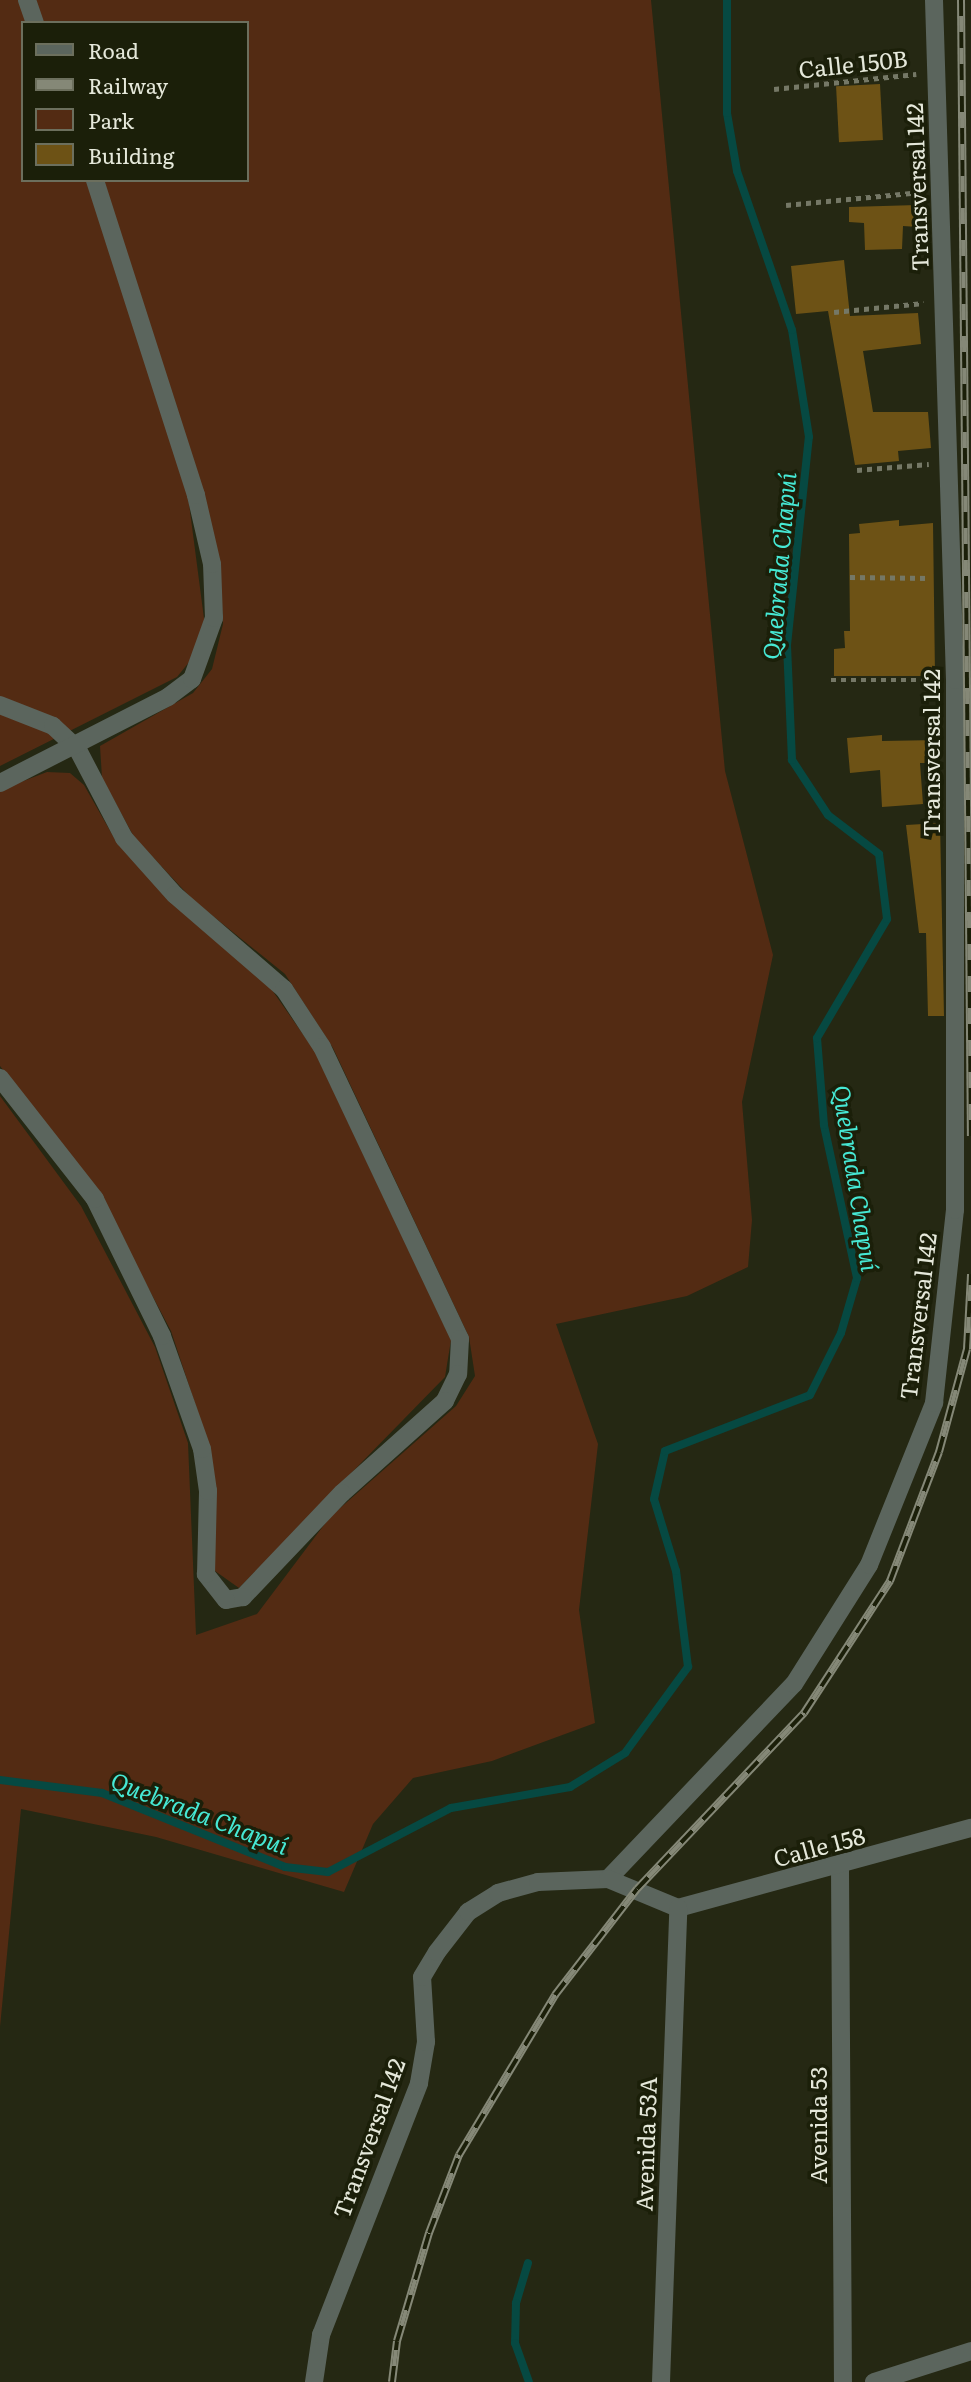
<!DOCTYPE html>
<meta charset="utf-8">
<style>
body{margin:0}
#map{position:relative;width:971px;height:2382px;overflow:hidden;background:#252813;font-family:Literata,serif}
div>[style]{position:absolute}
.green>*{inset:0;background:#532b13}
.stream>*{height:8px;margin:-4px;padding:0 4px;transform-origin:4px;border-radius:4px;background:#064942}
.building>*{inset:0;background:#6d5215;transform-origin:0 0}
.path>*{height:4.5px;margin-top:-2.25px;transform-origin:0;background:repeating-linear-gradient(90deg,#757866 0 5px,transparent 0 10px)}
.minor>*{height:18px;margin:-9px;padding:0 9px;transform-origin:9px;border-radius:9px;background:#5b655d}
.rail>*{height:8px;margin-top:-4px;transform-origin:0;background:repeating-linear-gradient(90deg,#1b1f09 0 16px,#858877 0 32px);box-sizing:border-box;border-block:2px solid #858877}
span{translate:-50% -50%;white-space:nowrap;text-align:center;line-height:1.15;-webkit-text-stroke:7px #1b1f09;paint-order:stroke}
.street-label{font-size:23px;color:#e5e8da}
.water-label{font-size:24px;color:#46e8d4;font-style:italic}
.legend{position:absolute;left:21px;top:21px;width:228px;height:161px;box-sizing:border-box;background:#1b1f09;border:2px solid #6c6f5d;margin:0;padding:9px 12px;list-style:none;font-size:21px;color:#e5e8da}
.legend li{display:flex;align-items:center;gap:14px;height:35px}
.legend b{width:35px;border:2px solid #6c6f5d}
</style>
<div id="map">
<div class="green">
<i style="clip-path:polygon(0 0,19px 0,28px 23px,23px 23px,23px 180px,87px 180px,188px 496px,205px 626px,194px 656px,177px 677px,0 766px)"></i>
<i style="clip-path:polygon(33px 0,651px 0,725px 771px,773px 955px,742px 1102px,752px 1220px,748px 1267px,687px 1296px,556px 1324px,598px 1444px,579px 1610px,595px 1723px,492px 1761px,413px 1778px,373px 1824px,344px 1892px,156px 1837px,21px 1809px,0 2027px,0 1096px,81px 1206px,155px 1347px,188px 1443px,196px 1635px,257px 1614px,330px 1517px,456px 1406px,475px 1376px,469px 1337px,333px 1048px,285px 974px,193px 900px,134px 837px,102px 778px,100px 746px,193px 693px,212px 669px,223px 624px,219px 561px,102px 180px,247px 180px,247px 23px,42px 23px)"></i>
<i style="clip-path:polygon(47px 772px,70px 773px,84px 785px,117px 843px,272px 990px,314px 1050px,451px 1340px,445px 1377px,239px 1588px,215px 1571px,209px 1446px,171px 1331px,97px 1191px,0 1066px,0 790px)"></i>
</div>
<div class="stream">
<i style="left:0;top:1780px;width:103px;rotate:7.3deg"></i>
<i style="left:102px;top:1793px;width:197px;rotate:22deg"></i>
<i style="left:285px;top:1867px;width:43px;rotate:6.6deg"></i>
<i style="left:328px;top:1872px;width:139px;rotate:-27.5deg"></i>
<i style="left:451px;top:1808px;width:121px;rotate:-10deg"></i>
<i style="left:570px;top:1787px;width:65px;rotate:-31.7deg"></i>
<i style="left:625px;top:1753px;width:107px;rotate:-53.8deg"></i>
<i style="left:688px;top:1667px;width:97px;rotate:-97.1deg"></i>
<i style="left:676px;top:1571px;width:75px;rotate:-107deg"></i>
<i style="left:654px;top:1499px;width:49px;rotate:-77.1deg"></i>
<i style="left:665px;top:1451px;width:155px;rotate:-21.1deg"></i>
<i style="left:810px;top:1395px;width:69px;rotate:-63.4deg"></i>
<i style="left:841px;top:1333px;width:57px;rotate:-73.8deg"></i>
<i style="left:857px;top:1278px;width:157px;rotate:-102.2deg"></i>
<i style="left:824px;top:1125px;width:87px;rotate:-94.6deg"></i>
<i style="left:817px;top:1038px;width:138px;rotate:-59.5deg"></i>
<i style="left:887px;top:919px;width:65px;rotate:-97deg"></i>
<i style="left:879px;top:854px;width:64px;rotate:-142.6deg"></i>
<i style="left:828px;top:815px;width:66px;rotate:-123.2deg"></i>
<i style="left:792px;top:760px;width:115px;rotate:-92.5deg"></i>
<i style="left:787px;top:645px;width:209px;rotate:-84deg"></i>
<i style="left:809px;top:437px;width:108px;rotate:-99deg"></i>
<i style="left:792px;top:330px;width:168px;rotate:-109.1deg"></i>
<i style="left:737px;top:171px;width:59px;rotate:-99.8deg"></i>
<i style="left:727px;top:113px;width:113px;rotate:-90deg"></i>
<i style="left:528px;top:2263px;width:42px;rotate:106.7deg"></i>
<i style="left:516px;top:2303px;width:40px;rotate:91.4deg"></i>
<i style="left:515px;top:2343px;width:41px;rotate:70.3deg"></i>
</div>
<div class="building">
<i style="left:880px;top:84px;width:56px;height:44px;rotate:87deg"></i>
<i style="clip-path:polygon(917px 205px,918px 227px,903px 226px,902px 249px,865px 250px,864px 223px,849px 222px,849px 207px)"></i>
<i style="clip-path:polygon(844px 260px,850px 316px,918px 313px,921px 344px,863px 351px,873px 412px,928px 412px,931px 448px,898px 451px,899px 461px,855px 465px,828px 311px,796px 314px,791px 266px)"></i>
<i style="clip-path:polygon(899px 520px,899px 526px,933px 523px,935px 676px,834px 676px,834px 649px,845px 648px,844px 631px,850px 631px,849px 534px,860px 533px,859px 524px)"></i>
<i style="clip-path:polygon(882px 735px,882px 741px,939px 740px,939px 763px,920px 763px,923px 804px,882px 807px,880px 770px,850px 773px,847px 738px)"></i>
<i style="clip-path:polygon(940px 823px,944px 1016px,928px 1016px,926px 933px,919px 933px,906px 825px)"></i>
</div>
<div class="path">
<i style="left:774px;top:89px;width:143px;rotate:-6deg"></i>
<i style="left:786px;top:205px;width:136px;rotate:-5.5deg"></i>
<i style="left:834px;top:312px;width:90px;rotate:-5.7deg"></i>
<i style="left:857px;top:470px;width:72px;rotate:-4.8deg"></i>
<i style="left:850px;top:577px;width:80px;rotate:0.7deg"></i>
<i style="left:831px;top:680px;width:104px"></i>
</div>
<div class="minor">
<i style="left:27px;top:0;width:24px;rotate:71deg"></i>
<i style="left:0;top:705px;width:57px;rotate:21.6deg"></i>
<i style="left:53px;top:726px;width:33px;rotate:43deg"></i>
<i style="left:77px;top:748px;width:102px;rotate:62.4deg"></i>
<i style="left:124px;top:838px;width:76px;rotate:48.2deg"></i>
<i style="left:175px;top:895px;width:144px;rotate:40.8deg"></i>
<i style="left:284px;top:989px;width:69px;rotate:56.8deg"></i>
<i style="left:322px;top:1047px;width:323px;rotate:64.7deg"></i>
<i style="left:460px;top:1339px;width:35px;rotate:93deg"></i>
<i style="left:458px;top:1374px;width:30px;rotate:116deg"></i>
<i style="left:445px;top:1401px;width:138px;rotate:138.2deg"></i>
<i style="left:342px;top:1493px;width:144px;rotate:133.6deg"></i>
<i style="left:243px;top:1597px;width:17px;rotate:170deg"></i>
<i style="left:226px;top:1600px;width:33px;rotate:-128deg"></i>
<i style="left:206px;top:1574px;width:83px;rotate:-88.6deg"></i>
<i style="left:208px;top:1491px;width:42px;rotate:-98.1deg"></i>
<i style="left:202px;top:1449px;width:120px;rotate:-109.5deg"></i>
<i style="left:162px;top:1336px;width:153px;rotate:-116.1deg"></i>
<i style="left:95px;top:1199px;width:154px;rotate:-128.1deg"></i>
<i style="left:0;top:783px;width:189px;rotate:-27.1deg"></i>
<i style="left:168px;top:697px;width:30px;rotate:-37deg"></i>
<i style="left:192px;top:679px;width:65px;rotate:-70.2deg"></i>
<i style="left:214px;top:618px;width:54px;rotate:-92.1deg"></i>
<i style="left:212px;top:564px;width:71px;rotate:-103.1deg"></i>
<i style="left:196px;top:495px;width:331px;rotate:-107.8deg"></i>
<i style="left:840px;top:1867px;width:515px;rotate:89.67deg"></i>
<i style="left:608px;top:1879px;width:269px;rotate:-46.4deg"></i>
<i style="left:794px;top:1684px;width:141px;rotate:-57.8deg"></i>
<i style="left:869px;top:1565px;width:175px;rotate:-68.1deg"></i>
<i style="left:934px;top:1403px;width:194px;rotate:-83.8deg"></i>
<i style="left:955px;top:1210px;width:530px;rotate:-90deg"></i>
<i style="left:955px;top:680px;width:680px;rotate:-91.77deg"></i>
<i style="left:678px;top:1908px;width:304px;rotate:-15.3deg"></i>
<i style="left:314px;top:2382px;width:48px;rotate:-81.5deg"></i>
<i style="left:321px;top:2335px;width:270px;rotate:-68.7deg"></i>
<i style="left:419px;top:2083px;width:42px;rotate:-80.3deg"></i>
<i style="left:426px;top:2042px;width:65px;rotate:-93.5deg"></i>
<i style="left:422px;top:1977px;width:29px;rotate:-59deg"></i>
<i style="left:437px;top:1952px;width:51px;rotate:-52.2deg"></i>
<i style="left:468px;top:1912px;width:36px;rotate:-32deg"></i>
<i style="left:498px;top:1893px;width:41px;rotate:-15.4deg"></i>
<i style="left:538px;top:1882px;width:70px;rotate:-2.5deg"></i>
<i style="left:608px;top:1879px;width:76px;rotate:22.5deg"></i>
<i style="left:661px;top:2382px;width:474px;rotate:-87.9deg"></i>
<i style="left:874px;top:2382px;width:102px;rotate:-17.7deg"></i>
</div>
<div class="rail">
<i style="left:961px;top:0;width:1136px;rotate:89.5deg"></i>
<i style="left:392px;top:2382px;width:41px;rotate:-83deg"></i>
<i style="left:397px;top:2341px;width:113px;rotate:-73.5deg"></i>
<i style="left:429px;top:2233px;width:84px;rotate:-69deg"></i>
<i style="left:459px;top:2155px;width:187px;rotate:-59deg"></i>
<i style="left:555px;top:1995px;width:134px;rotate:-52.3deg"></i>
<i style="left:637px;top:1889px;width:243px;rotate:-46.5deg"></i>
<i style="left:804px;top:1713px;width:158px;rotate:-56.9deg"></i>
<i style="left:890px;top:1581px;width:138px;rotate:-69.2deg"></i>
<i style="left:939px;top:1452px;width:107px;rotate:-74.8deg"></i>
<i style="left:967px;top:1349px;width:75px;rotate:-86.9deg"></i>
</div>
<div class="street-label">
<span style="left:853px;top:63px;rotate:-6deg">Calle 150B</span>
<span style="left:916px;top:187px;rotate:-92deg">Transversal 142</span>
<span style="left:930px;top:753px;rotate:-90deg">Transversal 142</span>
<span style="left:917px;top:1316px;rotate:-83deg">Transversal 142</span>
<span style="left:819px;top:1846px;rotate:-15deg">Calle 158</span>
<span style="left:817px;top:2125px;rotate:-90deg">Avenida 53</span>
<span style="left:368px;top:2138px;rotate:-70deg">Transversal 142</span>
<span style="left:645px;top:2144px;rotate:-88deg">Avenida 53A</span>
</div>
<div class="water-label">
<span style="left:778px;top:566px;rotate:-85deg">Quebrada Chapuí</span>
<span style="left:857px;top:1178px;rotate:81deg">Quebrada Chapuí</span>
<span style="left:200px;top:1812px;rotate:21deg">Quebrada Chapuí</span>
</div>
<ul class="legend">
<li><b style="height:9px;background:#5b655d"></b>Road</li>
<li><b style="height:9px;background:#858877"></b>Railway</li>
<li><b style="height:19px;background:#532b13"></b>Park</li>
<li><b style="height:19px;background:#6d5215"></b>Building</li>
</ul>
</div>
